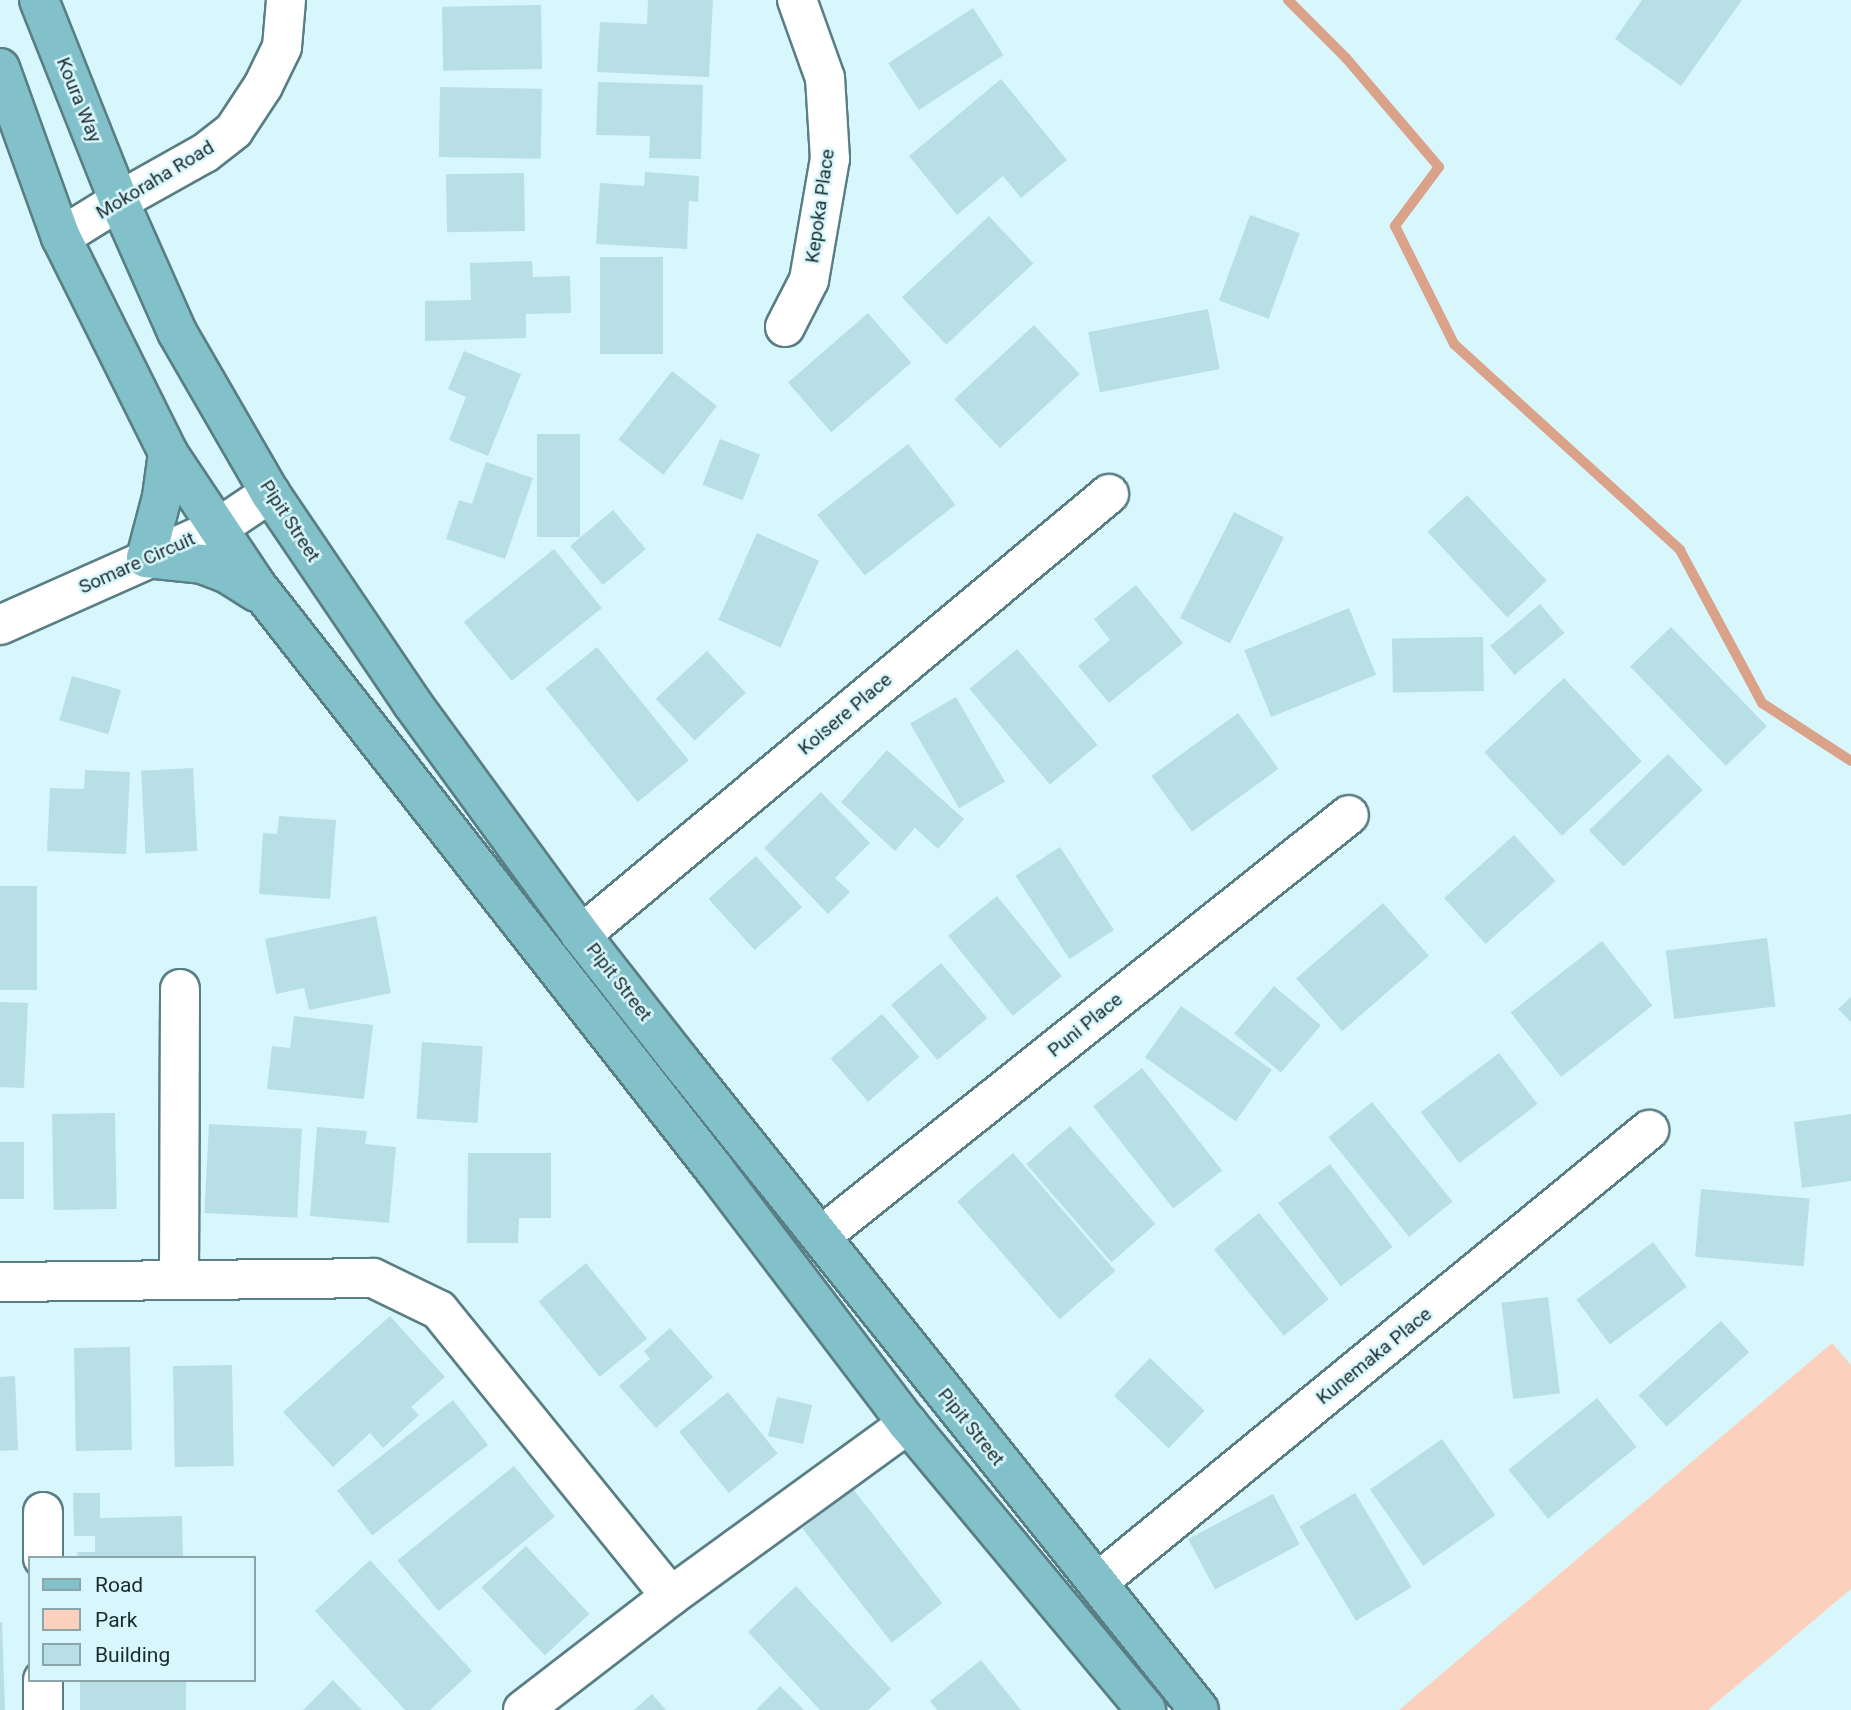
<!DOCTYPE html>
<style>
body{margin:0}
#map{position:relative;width:1851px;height:1710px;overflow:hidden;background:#d8f7fd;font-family:Roboto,sans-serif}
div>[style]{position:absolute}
.green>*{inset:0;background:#fbd1be}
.stream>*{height:10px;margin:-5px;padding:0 5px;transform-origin:5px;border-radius:5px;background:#daa288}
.building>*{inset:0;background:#b8dfe6;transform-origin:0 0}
.roads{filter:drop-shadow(2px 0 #597e84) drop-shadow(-2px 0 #597e84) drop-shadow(0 2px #597e84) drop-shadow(0 -2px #597e84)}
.minor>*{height:38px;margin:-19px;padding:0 19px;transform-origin:19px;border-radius:19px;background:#fff}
.major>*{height:38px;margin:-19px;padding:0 19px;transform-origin:19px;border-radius:19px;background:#82c1ca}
span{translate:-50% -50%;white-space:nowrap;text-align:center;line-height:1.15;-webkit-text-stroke:5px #d8f7fd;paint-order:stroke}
.street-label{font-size:19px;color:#1b2a2d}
.legend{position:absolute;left:28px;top:1556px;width:228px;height:126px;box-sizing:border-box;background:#d8f7fd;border:2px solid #8ca5aa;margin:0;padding:9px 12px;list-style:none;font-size:21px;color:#1b2a2d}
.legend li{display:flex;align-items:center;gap:14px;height:35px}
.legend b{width:35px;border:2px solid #8ca5aa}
</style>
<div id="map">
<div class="green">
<i style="clip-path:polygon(1832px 1343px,1851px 1365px,1851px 1589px,1708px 1710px,1399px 1710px)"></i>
</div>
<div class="stream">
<i style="left:1288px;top:0;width:82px;rotate:45deg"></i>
<i style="left:1346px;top:58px;width:143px;rotate:49.5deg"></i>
<i style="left:1439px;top:167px;width:74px;rotate:126.7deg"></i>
<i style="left:1395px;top:226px;width:132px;rotate:63.4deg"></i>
<i style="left:1454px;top:344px;width:306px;rotate:42.3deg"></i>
<i style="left:1680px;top:550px;width:174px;rotate:61.8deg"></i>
<i style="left:1762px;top:703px;width:106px;rotate:33.1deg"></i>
</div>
<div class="building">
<i style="clip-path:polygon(648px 0,713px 0,709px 77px,597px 72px,600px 22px,647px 24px)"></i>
<i style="clip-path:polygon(1642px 0,1742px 0,1681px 86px,1615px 39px)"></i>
<i style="left:541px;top:5px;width:64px;height:99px;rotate:89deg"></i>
<i style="left:973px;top:8px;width:56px;height:101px;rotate:57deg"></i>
<i style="clip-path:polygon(1001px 79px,1067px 160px,1021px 198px,1003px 176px,957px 215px,909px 156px)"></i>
<i style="clip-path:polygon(598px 82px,703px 85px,701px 159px,649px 158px,650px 136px,596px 135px)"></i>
<i style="left:440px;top:87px;width:102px;height:70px;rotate:1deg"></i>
<i style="clip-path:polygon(645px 172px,699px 176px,698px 202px,689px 201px,687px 249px,596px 244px,600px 183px,644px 186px)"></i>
<i style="left:524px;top:173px;width:58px;height:78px;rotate:89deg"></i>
<i style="left:1250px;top:215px;width:53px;height:91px;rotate:20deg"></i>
<i style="left:989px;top:216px;width:65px;height:119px;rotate:47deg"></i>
<i style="left:600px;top:257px;width:63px;height:97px"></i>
<i style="clip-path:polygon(532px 261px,533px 277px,570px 276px,571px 313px,526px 314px,526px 338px,425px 341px,425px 301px,471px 300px,470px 263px)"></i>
<i style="left:1208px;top:309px;width:61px;height:122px;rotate:79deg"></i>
<i style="left:868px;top:313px;width:66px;height:106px;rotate:49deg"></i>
<i style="left:1034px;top:325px;width:67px;height:109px;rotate:47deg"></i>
<i style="clip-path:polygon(464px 351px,521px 374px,488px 456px,449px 440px,466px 397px,448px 389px)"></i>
<i style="left:672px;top:371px;width:57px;height:87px;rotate:38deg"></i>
<i style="left:537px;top:434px;width:43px;height:103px"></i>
<i style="left:720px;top:439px;width:43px;height:49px;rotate:21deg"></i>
<i style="left:908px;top:444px;width:77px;height:115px;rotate:52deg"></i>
<i style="clip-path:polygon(486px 462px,533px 478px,505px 559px,446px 539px,459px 500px,472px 504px)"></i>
<i style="left:1467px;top:495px;width:117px;height:54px;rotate:47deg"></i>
<i style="left:613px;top:510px;width:51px;height:56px;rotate:50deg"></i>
<i style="left:1234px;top:512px;width:56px;height:119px;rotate:27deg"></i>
<i style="left:757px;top:533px;width:68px;height:95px;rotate:24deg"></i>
<i style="left:554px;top:549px;width:76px;height:116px;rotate:51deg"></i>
<i style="clip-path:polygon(1136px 585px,1183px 643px,1109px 703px,1078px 666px,1110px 640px,1094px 619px)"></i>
<i style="left:1540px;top:604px;width:38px;height:65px;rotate:50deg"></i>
<i style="left:1349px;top:608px;width:72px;height:113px;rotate:68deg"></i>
<i style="left:1671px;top:627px;width:138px;height:57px;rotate:46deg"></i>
<i style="left:1483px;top:637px;width:54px;height:91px;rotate:89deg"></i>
<i style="left:597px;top:647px;width:146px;height:66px;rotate:51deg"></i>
<i style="left:1017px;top:649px;width:125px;height:62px;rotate:50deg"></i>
<i style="left:707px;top:651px;width:57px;height:70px;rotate:47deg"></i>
<i style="left:72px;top:676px;width:51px;height:46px;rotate:16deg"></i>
<i style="left:1564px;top:678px;width:114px;height:109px;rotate:47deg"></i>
<i style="left:956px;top:697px;width:98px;height:53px;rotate:60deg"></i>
<i style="left:1238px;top:713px;width:69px;height:107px;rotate:54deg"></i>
<i style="clip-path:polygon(887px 750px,964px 819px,938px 849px,915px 828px,895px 851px,841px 802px)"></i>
<i style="left:1668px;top:754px;width:50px;height:110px;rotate:46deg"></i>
<i style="left:193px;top:768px;width:83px;height:52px;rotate:87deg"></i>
<i style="clip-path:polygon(85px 770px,130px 772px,126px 854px,47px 851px,50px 788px,84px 789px)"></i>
<i style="clip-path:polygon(821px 792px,870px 843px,835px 878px,850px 892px,828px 914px,764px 848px)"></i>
<i style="clip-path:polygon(279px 816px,336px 820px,330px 899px,259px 894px,263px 833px,277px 834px)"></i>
<i style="left:1514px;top:835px;width:62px;height:94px;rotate:48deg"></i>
<i style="left:1060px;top:847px;width:99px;height:53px;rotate:57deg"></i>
<i style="left:756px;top:856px;width:69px;height:64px;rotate:48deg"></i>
<i style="left:0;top:886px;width:37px;height:104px"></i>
<i style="left:997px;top:896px;width:103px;height:63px;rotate:51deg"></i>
<i style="left:1383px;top:903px;width:70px;height:115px;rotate:49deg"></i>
<i style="clip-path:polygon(376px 916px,391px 993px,309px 1010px,304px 988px,276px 994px,265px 939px)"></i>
<i style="left:1767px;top:938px;width:69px;height:102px;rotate:83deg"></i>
<i style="left:1602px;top:941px;width:82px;height:116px;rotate:52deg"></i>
<i style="left:941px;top:963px;width:72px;height:65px;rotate:50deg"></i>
<i style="left:1274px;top:986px;width:61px;height:62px;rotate:40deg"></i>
<i style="clip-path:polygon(1851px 997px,1851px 1022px,1838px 1009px)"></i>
<i style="clip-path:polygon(0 1002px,28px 1003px,24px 1088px,0 1087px)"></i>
<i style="left:1181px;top:1006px;width:111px;height:63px;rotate:35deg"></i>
<i style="left:882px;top:1014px;width:57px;height:68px;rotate:49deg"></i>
<i style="clip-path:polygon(294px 1016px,373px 1025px,364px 1099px,267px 1089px,272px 1046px,290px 1048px)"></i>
<i style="left:422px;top:1042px;width:61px;height:77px;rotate:4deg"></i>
<i style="left:1499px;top:1053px;width:64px;height:98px;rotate:53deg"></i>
<i style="left:1142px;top:1068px;width:130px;height:62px;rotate:52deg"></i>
<i style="left:1372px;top:1102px;width:128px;height:56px;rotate:51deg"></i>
<i style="left:115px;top:1113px;width:96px;height:63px;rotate:89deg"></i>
<i style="clip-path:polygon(1851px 1114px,1851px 1181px,1802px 1188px,1794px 1122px)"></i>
<i style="left:209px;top:1124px;width:93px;height:89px;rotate:3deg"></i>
<i style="left:1070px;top:1126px;width:130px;height:58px;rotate:49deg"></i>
<i style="clip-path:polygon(317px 1127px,367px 1131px,365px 1144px,396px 1147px,389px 1223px,310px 1216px)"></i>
<i style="left:24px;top:1142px;width:57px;height:24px;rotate:90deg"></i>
<i style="clip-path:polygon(468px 1153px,551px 1153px,551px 1218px,519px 1218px,518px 1243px,467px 1243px)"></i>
<i style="left:1013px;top:1153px;width:156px;height:74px;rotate:49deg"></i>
<i style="left:1330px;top:1164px;width:104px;height:65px;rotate:53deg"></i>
<i style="left:1701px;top:1189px;width:109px;height:68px;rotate:5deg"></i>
<i style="left:1259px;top:1213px;width:111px;height:58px;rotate:51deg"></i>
<i style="left:1653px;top:1242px;width:56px;height:96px;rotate:53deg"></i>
<i style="left:586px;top:1263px;width:97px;height:61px;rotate:51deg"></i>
<i style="left:1548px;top:1297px;width:97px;height:47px;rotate:83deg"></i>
<i style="clip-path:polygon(390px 1316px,445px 1377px,411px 1407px,419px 1415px,383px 1448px,370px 1433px,333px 1467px,283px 1412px)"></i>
<i style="left:1721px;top:1321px;width:42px;height:111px;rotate:48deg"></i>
<i style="clip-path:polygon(670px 1328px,713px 1377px,656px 1428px,619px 1386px,650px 1359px,644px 1351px)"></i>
<i style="left:130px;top:1347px;width:103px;height:56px;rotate:89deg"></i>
<i style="left:1150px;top:1358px;width:76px;height:52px;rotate:44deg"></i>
<i style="left:232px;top:1365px;width:101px;height:59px;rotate:89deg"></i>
<i style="clip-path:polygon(15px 1376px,18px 1450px,0 1451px,0 1377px)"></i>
<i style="left:728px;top:1392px;width:79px;height:63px;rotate:51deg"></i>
<i style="left:777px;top:1397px;width:36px;height:40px;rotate:13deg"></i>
<i style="left:1597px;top:1398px;width:63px;height:114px;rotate:51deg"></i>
<i style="left:453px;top:1400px;width:57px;height:147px;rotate:52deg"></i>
<i style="left:1442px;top:1439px;width:93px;height:88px;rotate:55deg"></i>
<i style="left:514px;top:1466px;width:65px;height:150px;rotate:51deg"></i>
<i style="left:853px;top:1489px;width:145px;height:64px;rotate:52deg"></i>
<i style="clip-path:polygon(73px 1493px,100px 1493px,100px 1518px,182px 1516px,183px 1558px,78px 1558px,77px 1552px,95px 1552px,95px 1536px,74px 1536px)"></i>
<i style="left:1355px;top:1493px;width:110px;height:65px;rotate:59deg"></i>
<i style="left:1273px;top:1494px;width:57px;height:96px;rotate:62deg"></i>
<i style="left:526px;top:1546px;width:93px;height:61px;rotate:47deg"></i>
<i style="clip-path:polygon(370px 1560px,472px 1671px,430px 1710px,405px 1710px,315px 1611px)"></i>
<i style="clip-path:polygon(796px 1586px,891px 1689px,868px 1710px,820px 1710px,748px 1632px)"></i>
<i style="clip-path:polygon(0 1622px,2px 1622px,5px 1710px,0 1710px)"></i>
<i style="clip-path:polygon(981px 1660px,1021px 1710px,937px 1710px,930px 1701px)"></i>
<i style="left:80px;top:1680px;width:106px;height:30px"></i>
<i style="clip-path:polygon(333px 1680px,362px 1710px,303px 1710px)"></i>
<i style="clip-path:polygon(780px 1686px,804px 1710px,756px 1710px)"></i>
<i style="clip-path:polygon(652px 1694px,666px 1710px,634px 1710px)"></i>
</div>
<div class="roads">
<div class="minor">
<i style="left:61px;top:237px;width:68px;rotate:-31.8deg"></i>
<i style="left:119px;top:201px;width:98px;rotate:-29.2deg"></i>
<i style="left:205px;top:153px;width:37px;rotate:-38deg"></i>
<i style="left:234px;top:130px;width:53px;rotate:-56.6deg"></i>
<i style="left:263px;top:86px;width:43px;rotate:-64deg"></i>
<i style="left:282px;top:47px;width:47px;rotate:-85.1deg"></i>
<i style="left:785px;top:327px;width:53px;rotate:-62.9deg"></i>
<i style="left:809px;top:280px;width:123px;rotate:-80.2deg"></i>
<i style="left:830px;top:159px;width:81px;rotate:-93.5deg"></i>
<i style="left:825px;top:78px;width:83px;rotate:-109.7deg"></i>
<i style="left:0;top:625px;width:239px;rotate:-24deg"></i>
<i style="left:218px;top:528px;width:63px;rotate:-33.9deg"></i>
<i style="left:581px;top:935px;width:688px;rotate:-39.87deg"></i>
<i style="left:821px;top:1236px;width:675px;rotate:-38.57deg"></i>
<i style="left:179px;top:1280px;width:291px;rotate:-89.8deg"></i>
<i style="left:0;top:1282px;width:373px;rotate:-0.6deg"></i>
<i style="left:373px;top:1278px;width:73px;rotate:25.9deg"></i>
<i style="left:439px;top:1310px;width:368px;rotate:51deg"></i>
<i style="left:43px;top:1558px;width:46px;rotate:-90deg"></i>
<i style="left:1098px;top:1582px;width:713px;rotate:-39.36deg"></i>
<i style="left:43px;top:1710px;width:30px;rotate:-90deg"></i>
<i style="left:523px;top:1710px;width:187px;rotate:-37.6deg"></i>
<i style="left:671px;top:1596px;width:293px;rotate:-36deg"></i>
</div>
<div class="major">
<i style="left:39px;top:0;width:216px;rotate:68.3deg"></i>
<i style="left:119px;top:201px;width:143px;rotate:66.1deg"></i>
<i style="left:177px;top:332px;width:186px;rotate:60deg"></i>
<i style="left:270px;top:493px;width:254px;rotate:55.9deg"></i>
<i style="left:412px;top:703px;width:287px;rotate:53.9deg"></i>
<i style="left:581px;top:935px;width:159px;rotate:51.9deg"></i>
<i style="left:679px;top:1060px;width:832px;rotate:51.34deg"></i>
<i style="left:0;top:68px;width:180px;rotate:70.2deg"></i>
<i style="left:61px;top:237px;width:241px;rotate:63.6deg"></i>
<i style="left:168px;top:453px;width:159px;rotate:56.3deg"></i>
<i style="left:256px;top:585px;width:744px;rotate:51.88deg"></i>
<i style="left:715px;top:1170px;width:319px;rotate:52.8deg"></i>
<i style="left:908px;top:1424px;width:372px;rotate:50.2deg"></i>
<i style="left:168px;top:453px;width:44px;rotate:97.8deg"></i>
<i style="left:162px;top:497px;width:63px;rotate:104.7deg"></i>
<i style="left:146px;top:558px;width:56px;rotate:6.1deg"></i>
<i style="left:202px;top:564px;width:26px;rotate:21deg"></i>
<i style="left:226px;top:573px;width:36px;rotate:32deg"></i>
</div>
</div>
<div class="street-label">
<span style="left:79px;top:100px;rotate:68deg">Koura Way</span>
<span style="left:155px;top:180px;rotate:-31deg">Mokoraha Road</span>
<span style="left:820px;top:206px;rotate:-82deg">Kepoka Place</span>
<span style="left:290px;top:521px;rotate:57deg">Pipit Street</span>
<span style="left:137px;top:563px;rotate:-24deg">Somare Circuit</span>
<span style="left:845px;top:714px;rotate:-40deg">Koisere Place</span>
<span style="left:619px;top:982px;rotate:52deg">Pipit Street</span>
<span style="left:1085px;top:1025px;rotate:-39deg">Puni Place</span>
<span style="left:1374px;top:1356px;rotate:-39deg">Kunemaka Place</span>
<span style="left:971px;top:1427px;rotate:51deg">Pipit Street</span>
</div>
<ul class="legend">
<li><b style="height:9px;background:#82c1ca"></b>Road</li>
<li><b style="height:19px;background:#fbd1be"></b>Park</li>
<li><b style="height:19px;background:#b8dfe6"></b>Building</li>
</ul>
</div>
